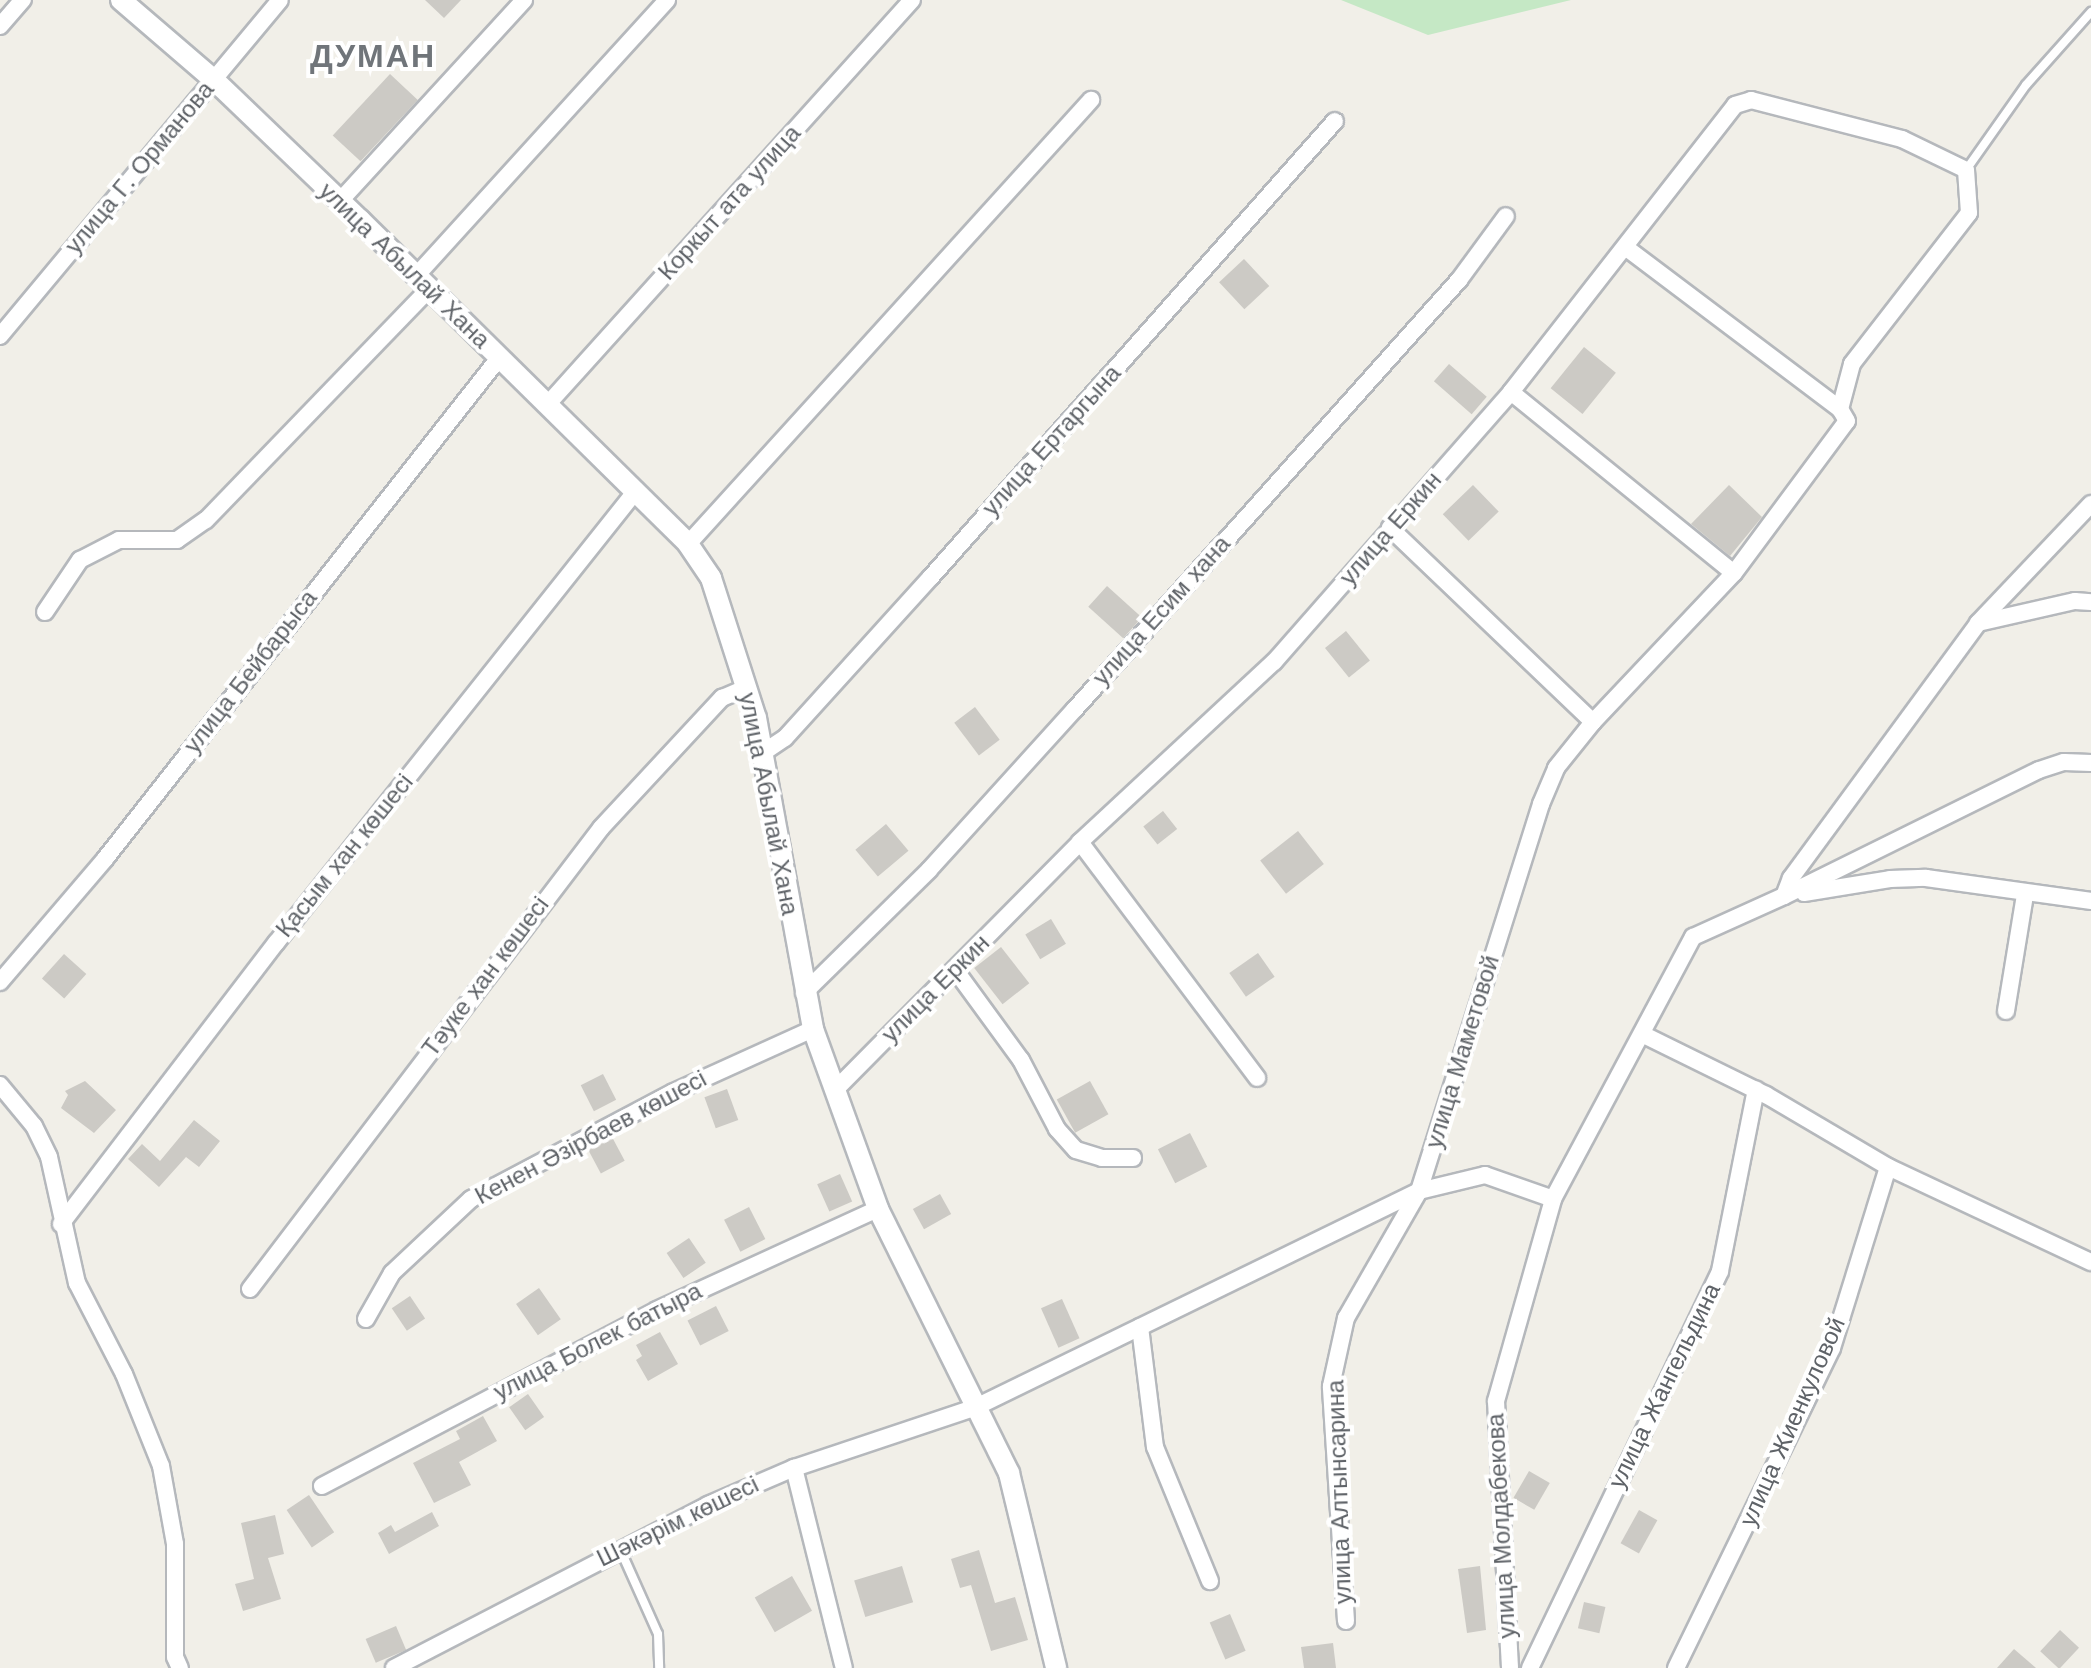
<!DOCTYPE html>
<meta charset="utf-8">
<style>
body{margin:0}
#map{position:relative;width:2091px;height:1668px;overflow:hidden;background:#f1efe8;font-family:"Work Sans",sans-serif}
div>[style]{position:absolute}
.green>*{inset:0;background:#c5e8c5}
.building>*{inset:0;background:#cccac5;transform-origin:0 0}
.roads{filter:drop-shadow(2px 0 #b5b8bc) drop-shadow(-2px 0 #b5b8bc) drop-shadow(0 2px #b5b8bc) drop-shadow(0 -2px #b5b8bc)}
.service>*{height:8px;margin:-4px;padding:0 4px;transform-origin:4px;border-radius:4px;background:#fff}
.minor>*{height:16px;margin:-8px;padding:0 8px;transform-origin:8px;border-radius:8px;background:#fff}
.tertiary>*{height:20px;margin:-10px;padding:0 10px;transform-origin:10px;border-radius:10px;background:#fff}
span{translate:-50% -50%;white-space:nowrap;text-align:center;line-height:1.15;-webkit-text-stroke:8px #fff;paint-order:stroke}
.street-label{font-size:24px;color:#5f6368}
.district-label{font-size:32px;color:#70757a;font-weight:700;letter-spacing:2px}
</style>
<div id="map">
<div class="green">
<i style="clip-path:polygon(1341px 0,1571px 0,1428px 35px)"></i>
</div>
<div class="building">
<i style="clip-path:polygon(425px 0,461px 0,444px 18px)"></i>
<i style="left:390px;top:74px;width:38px;height:84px;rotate:43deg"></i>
<i style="left:1244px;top:259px;width:37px;height:34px;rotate:47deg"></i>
<i style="left:1584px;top:347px;width:41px;height:53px;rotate:39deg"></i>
<i style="left:1449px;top:364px;width:50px;height:23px;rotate:41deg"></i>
<i style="left:1473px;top:485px;width:37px;height:42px;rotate:46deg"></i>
<i style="clip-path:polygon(1729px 485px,1762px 517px,1730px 556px,1691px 524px)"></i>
<i style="left:1107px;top:586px;width:47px;height:28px;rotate:42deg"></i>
<i style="left:1346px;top:631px;width:38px;height:27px;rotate:51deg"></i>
<i style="left:975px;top:707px;width:41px;height:26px;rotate:53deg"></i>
<i style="left:1163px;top:811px;width:23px;height:25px;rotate:52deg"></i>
<i style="left:886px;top:824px;width:35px;height:40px;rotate:50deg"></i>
<i style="left:1298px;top:831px;width:42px;height:48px;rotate:52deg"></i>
<i style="left:1051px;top:919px;width:29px;height:30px;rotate:59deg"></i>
<i style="left:1001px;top:947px;width:46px;height:34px;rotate:52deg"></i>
<i style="left:1258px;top:953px;width:29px;height:35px;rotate:55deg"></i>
<i style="left:64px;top:954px;width:30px;height:33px;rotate:42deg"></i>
<i style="left:603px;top:1074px;width:29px;height:25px;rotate:63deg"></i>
<i style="clip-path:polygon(85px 1081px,116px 1110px,94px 1133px,61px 1108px,68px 1095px,65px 1091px)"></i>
<i style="left:1090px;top:1081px;width:38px;height:38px;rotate:61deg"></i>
<i style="left:727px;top:1089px;width:33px;height:24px;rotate:70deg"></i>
<i style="clip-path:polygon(194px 1120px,220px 1141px,199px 1167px,186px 1157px,159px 1187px,128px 1159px,142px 1144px,160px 1161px)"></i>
<i style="left:1190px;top:1133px;width:38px;height:36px;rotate:63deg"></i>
<i style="left:612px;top:1137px;width:27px;height:27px;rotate:62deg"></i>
<i style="left:840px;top:1174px;width:30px;height:25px;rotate:66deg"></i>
<i style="left:940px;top:1194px;width:23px;height:31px;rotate:61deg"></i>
<i style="left:749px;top:1207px;width:36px;height:28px;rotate:63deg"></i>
<i style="left:689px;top:1238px;width:30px;height:27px;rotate:56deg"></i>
<i style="left:539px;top:1288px;width:38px;height:28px;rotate:55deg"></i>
<i style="left:410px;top:1296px;width:27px;height:22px;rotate:56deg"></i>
<i style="left:1062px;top:1299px;width:43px;height:23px;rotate:66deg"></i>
<i style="left:716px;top:1306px;width:28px;height:32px;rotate:63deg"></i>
<i style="clip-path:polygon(660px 1332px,678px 1364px,648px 1381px,636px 1360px,642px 1356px,636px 1345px)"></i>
<i style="left:528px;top:1394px;width:28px;height:23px;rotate:55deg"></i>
<i style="clip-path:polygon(483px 1416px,497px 1441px,459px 1462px,471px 1485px,434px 1503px,413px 1463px,460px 1439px,456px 1431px)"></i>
<i style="left:1529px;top:1471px;width:24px;height:31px;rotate:30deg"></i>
<i style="left:309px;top:1495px;width:45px;height:27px;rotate:56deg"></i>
<i style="left:1639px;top:1510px;width:21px;height:38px;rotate:29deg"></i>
<i style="clip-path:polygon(432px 1512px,439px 1526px,389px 1554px,378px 1533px,391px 1525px,395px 1532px)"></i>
<i style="clip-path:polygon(275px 1515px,284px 1554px,268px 1558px,281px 1599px,243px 1611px,235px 1584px,254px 1579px,241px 1523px)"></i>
<i style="clip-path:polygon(979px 1550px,995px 1603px,1015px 1597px,1028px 1640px,991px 1651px,971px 1585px,960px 1588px,951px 1559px)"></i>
<i style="left:902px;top:1566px;width:38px;height:50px;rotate:73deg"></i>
<i style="clip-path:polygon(1480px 1566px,1486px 1630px,1467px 1633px,1458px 1569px)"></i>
<i style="left:792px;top:1576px;width:40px;height:43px;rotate:60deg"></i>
<i style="left:1584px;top:1602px;width:22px;height:27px;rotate:13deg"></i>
<i style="left:1230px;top:1614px;width:40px;height:22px;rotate:67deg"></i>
<i style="left:396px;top:1626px;width:26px;height:33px;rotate:67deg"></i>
<i style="left:2060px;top:1630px;width:26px;height:29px;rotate:43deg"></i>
<i style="clip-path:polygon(1333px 1643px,1336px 1668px,1304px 1668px,1301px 1647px)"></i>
<i style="clip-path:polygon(2014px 1649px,2036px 1668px,1997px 1668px)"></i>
</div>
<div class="roads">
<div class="service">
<i style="left:1966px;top:170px;width:104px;rotate:-54.8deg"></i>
<i style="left:2026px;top:85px;width:98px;rotate:-48.3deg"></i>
<i style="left:620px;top:1549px;width:93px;rotate:65.9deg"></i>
<i style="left:658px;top:1634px;width:34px;rotate:88deg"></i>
</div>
<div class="minor">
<i style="left:0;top:26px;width:35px;rotate:-49deg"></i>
<i style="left:339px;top:202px;width:274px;rotate:-47.5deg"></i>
<i style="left:416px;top:276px;width:373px;rotate:-47.7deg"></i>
<i style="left:0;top:336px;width:437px;rotate:-50.2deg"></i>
<i style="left:1511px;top:392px;width:287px;rotate:39.1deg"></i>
<i style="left:547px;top:405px;width:545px;rotate:-47.97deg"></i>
<i style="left:688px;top:544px;width:600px;rotate:-47.77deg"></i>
<i style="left:45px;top:612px;width:63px;rotate:-56.1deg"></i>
<i style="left:80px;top:560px;width:44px;rotate:-27.1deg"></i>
<i style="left:119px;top:540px;width:58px"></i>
<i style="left:177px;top:540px;width:35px;rotate:-35deg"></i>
<i style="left:206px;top:520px;width:321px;rotate:-46deg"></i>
<i style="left:1978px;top:623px;width:99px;rotate:-12.8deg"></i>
<i style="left:2075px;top:601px;width:16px;rotate:4deg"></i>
<i style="left:1593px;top:722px;width:205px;rotate:-46.6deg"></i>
<i style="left:1734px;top:573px;width:189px;rotate:-53.4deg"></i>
<i style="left:1847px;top:421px;width:14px;rotate:-120deg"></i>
<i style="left:761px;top:754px;width:29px;rotate:-34deg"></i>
<i style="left:785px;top:738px;width:217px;rotate:-47.8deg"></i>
<i style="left:931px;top:577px;width:609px;rotate:-48.46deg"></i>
<i style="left:1080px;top:842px;width:295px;rotate:53.1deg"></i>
<i style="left:1804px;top:893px;width:87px;rotate:-9.2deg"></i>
<i style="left:1890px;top:879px;width:36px;rotate:-2deg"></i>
<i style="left:1926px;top:878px;width:167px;rotate:7.9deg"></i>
<i style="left:1784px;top:896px;width:284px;rotate:-26.3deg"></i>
<i style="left:2039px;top:770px;width:26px;rotate:-18deg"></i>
<i style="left:2064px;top:762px;width:27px;rotate:2deg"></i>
<i style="left:956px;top:971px;width:110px;rotate:53.9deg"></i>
<i style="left:1021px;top:1060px;width:78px;rotate:62.4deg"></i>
<i style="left:1057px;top:1129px;width:28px;rotate:48deg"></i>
<i style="left:1076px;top:1150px;width:27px;rotate:17deg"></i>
<i style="left:1102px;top:1158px;width:31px"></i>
<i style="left:0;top:982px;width:162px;rotate:-49.5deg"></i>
<i style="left:105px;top:859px;width:637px;rotate:-51.82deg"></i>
<i style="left:804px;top:993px;width:175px;rotate:-44.5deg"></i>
<i style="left:929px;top:870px;width:217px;rotate:-47.8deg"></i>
<i style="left:1075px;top:709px;width:576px;rotate:-48.17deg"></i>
<i style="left:1459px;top:280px;width:79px;rotate:-53.7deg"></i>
<i style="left:2006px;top:1011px;width:118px;rotate:-80.7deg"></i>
<i style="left:1642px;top:1034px;width:138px;rotate:26.2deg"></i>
<i style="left:1766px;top:1095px;width:142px;rotate:30.5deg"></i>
<i style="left:1888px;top:1167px;width:224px;rotate:25.1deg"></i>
<i style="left:0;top:1085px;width:53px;rotate:50.3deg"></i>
<i style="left:34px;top:1126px;width:34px;rotate:64deg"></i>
<i style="left:49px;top:1157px;width:129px;rotate:77.5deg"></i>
<i style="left:77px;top:1283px;width:102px;rotate:62.7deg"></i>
<i style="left:124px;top:1374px;width:99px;rotate:68.1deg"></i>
<i style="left:161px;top:1466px;width:79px;rotate:79.8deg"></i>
<i style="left:175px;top:1544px;width:113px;rotate:90deg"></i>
<i style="left:175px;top:1657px;width:12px;rotate:66deg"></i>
<i style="left:835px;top:1090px;width:349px;rotate:-45.3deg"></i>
<i style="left:1080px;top:842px;width:265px;rotate:-42.9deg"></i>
<i style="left:1274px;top:662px;width:359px;rotate:-48.7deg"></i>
<i style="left:1511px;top:392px;width:364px;rotate:-52deg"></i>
<i style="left:1735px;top:105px;width:17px;rotate:-17deg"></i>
<i style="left:1751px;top:100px;width:156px;rotate:14.5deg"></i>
<i style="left:1902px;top:139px;width:71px;rotate:25.8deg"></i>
<i style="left:1966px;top:170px;width:43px;rotate:86deg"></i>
<i style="left:1969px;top:213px;width:191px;rotate:127.8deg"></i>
<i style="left:1852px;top:364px;width:47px;rotate:104.9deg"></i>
<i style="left:1840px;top:409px;width:268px;rotate:-143deg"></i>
<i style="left:61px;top:1224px;width:354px;rotate:-52.6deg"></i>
<i style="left:276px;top:943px;width:576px;rotate:-51.48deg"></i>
<i style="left:250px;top:1289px;width:579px;rotate:-52.71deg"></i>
<i style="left:601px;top:828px;width:178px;rotate:-47.1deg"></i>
<i style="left:722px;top:698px;width:26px;rotate:-23deg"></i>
<i style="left:366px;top:1319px;width:53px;rotate:-60.5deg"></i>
<i style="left:392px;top:1273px;width:108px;rotate:-43.1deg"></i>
<i style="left:471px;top:1199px;width:229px;rotate:-27.8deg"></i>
<i style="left:674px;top:1092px;width:153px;rotate:-24.4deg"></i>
<i style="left:1140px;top:1327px;width:121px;rotate:82.9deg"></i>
<i style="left:1155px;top:1447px;width:145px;rotate:67.7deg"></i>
<i style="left:794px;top:1468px;width:206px;rotate:76deg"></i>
<i style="left:322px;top:1486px;width:378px;rotate:-27.7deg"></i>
<i style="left:657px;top:1310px;width:243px;rotate:-24.6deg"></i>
<i style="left:1346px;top:1621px;width:235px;rotate:-93.7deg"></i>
<i style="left:1331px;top:1386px;width:70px;rotate:-77.6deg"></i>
<i style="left:1346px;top:1318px;width:146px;rotate:-60.1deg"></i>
<i style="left:1419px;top:1191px;width:68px;rotate:-13.6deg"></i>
<i style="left:1485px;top:1175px;width:72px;rotate:19.4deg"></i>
<i style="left:1553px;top:1199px;width:297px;rotate:-61.9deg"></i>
<i style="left:1693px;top:937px;width:100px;rotate:-24.3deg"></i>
<i style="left:1784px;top:896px;width:19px;rotate:-69deg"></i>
<i style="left:1791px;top:878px;width:316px;rotate:-53.7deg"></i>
<i style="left:1978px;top:623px;width:164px;rotate:-46.5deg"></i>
<i style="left:394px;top:1668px;width:354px;rotate:-27.4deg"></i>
<i style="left:708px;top:1505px;width:94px;rotate:-23.3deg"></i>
<i style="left:794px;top:1468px;width:192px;rotate:-18.5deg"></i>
<i style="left:976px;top:1407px;width:493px;rotate:-26deg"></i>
<i style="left:1419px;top:1191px;width:406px;rotate:-72.5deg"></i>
<i style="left:1541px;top:804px;width:39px;rotate:-67deg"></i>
<i style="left:1556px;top:768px;width:59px;rotate:-51.2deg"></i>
<i style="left:1593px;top:722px;width:281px;rotate:-136.3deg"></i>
<i style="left:1510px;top:1668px;width:267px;rotate:-93deg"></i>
<i style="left:1496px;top:1401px;width:210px;rotate:-74.2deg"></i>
<i style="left:1530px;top:1668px;width:440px;rotate:-64.4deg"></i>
<i style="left:1720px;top:1271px;width:185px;rotate:-78.8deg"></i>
<i style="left:1676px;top:1668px;width:356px;rotate:-64deg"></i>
<i style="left:1832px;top:1348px;width:189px;rotate:-72.8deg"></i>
</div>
<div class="tertiary">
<i style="left:121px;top:0;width:121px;rotate:40.7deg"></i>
<i style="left:213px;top:79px;width:204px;rotate:43.8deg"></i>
<i style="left:360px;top:220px;width:461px;rotate:44.6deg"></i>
<i style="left:688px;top:544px;width:41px;rotate:55.9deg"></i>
<i style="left:711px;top:578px;width:147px;rotate:72.2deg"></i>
<i style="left:756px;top:718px;width:316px;rotate:79.6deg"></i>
<i style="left:813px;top:1029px;width:191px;rotate:70.1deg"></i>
<i style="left:878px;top:1209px;width:295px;rotate:63.6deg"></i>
<i style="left:1009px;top:1473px;width:201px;rotate:76.4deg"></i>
</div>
</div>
<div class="street-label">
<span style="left:140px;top:168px;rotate:-50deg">улица Г. Орманова</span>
<span style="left:730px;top:203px;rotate:-48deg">Коркыт ата улица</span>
<span style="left:404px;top:266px;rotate:44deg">улица Абылай Хана</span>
<span style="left:1052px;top:441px;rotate:-48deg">улица Ертаргына</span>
<span style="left:1391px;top:529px;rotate:-49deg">улица Еркин</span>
<span style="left:1162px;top:611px;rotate:-48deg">улица Есим хана</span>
<span style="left:251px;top:672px;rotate:-52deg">улица Бейбарыса</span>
<span style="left:768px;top:804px;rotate:79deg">улица Абылай Хана</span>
<span style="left:345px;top:856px;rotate:-51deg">Қасым хан көшесі</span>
<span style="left:486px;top:977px;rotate:-53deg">Тәуке хан көшесі</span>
<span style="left:936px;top:989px;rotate:-45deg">улица Еркин</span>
<span style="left:1463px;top:1052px;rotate:-73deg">улица Маметовой</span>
<span style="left:591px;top:1138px;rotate:-28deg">Кенен Әзірбаев көшесі</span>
<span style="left:598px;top:1342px;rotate:-27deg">улица Болек батыра</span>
<span style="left:1665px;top:1386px;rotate:-64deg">улица Жангельдина</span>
<span style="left:1793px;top:1422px;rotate:-66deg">улица Жиенкуловой</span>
<span style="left:1340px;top:1492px;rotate:-92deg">улица Алтынсарина</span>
<span style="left:678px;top:1522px;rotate:-26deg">Шәкәрім көшесі</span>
<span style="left:1502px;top:1526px;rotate:-93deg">улица Молдабекова</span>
</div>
<div class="district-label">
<span style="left:373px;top:56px">ДУМАН</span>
</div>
</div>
